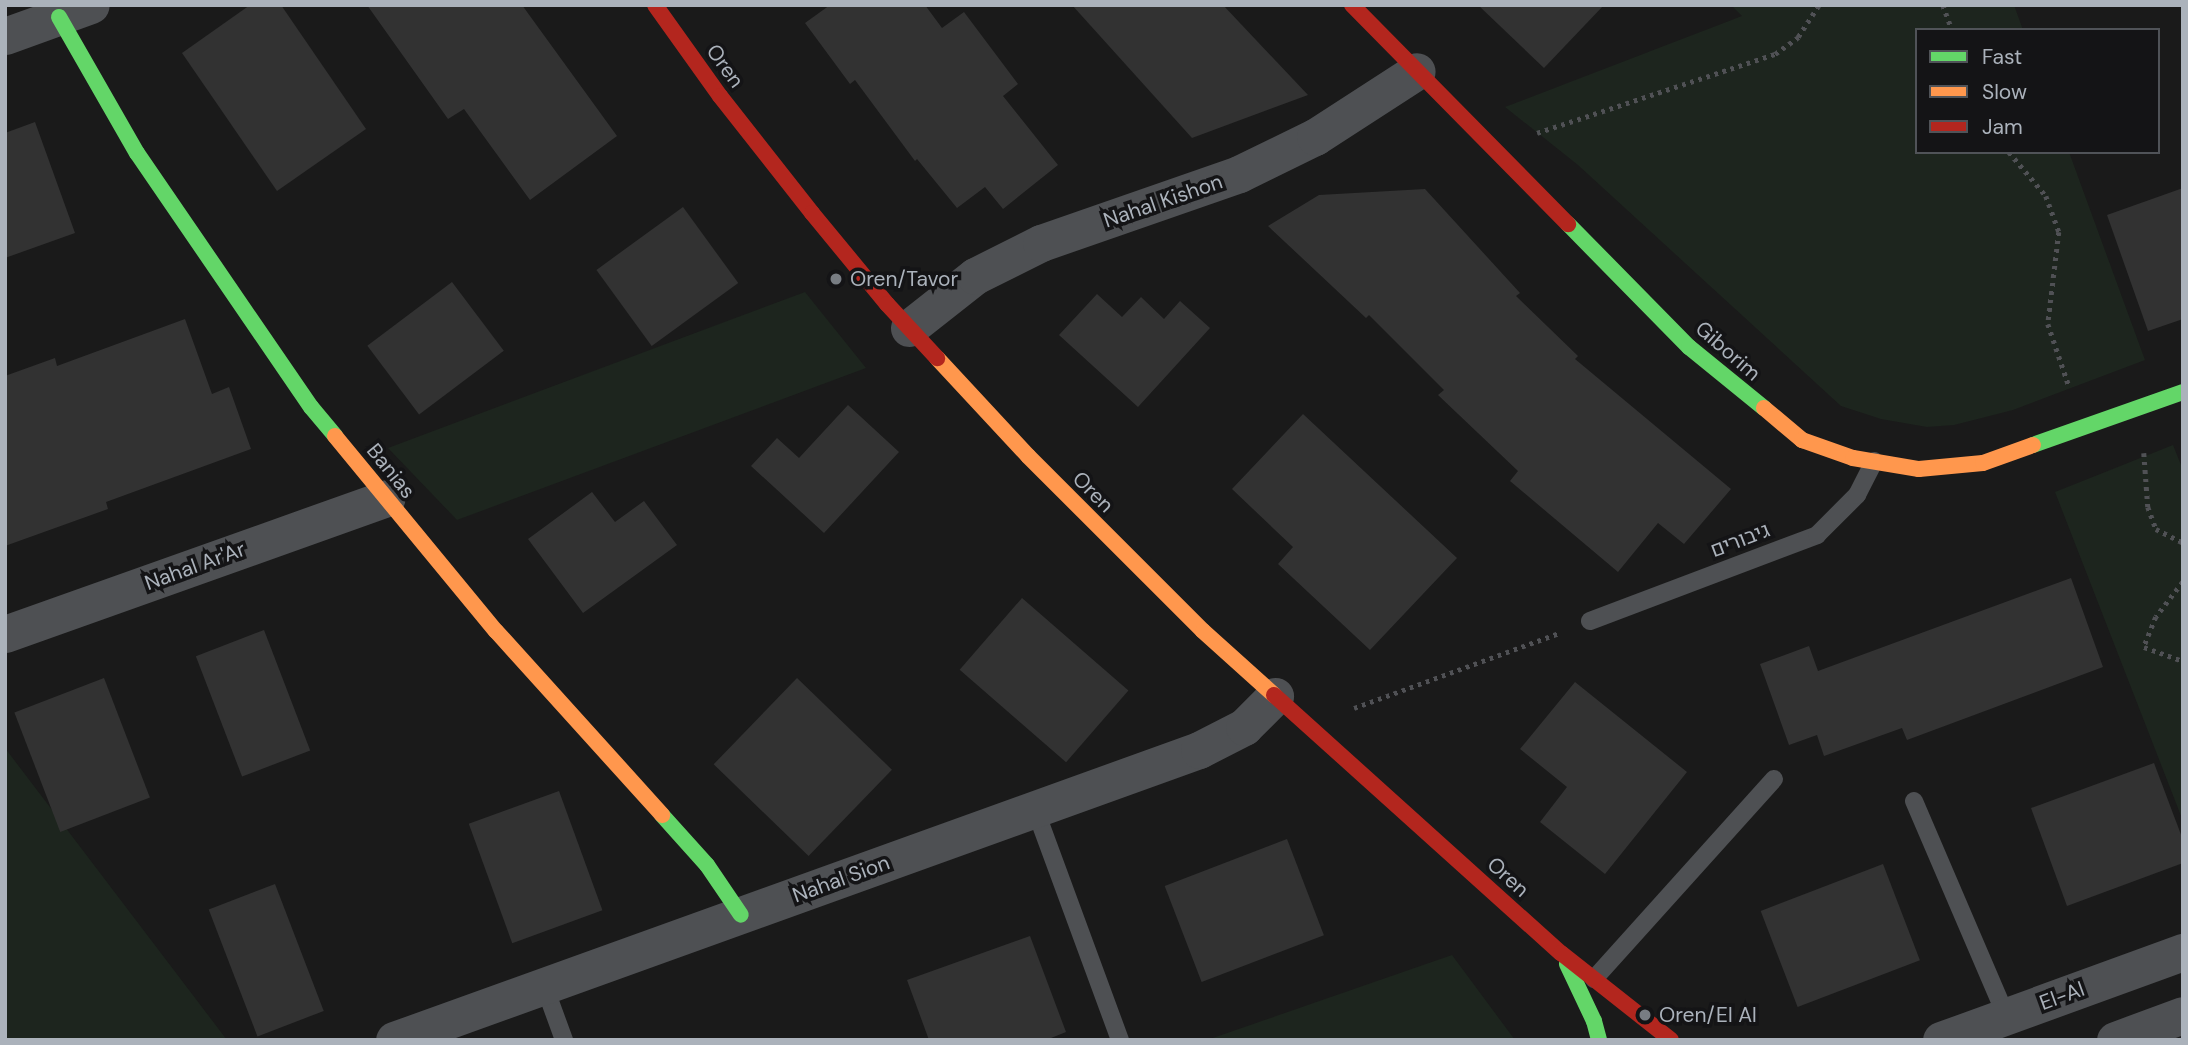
<!DOCTYPE html>
<meta charset="utf-8">
<style>
body{margin:0}
#map{position:relative;width:2188px;height:1045px;overflow:hidden;background:#1a1a1a;font-family:"DM Sans",Heebo,sans-serif}
div>[style]{position:absolute}
.green>*{inset:0;background:#1d251e}
.building>*{inset:0;background:#323232;transform-origin:0 0}
.path>*{height:4.5px;margin-top:-2.25px;transform-origin:0;background:repeating-linear-gradient(90deg,#505155 0 3.5px,transparent 0 8.5px)}
.lane>*{height:18px;margin:-9px;padding:0 9px;transform-origin:9px;border-radius:9px;background:#4e5053}
.street>*{height:37px;margin:-18.5px;padding:0 18.5px;transform-origin:18.5px;border-radius:18.5px;background:#4e5053}
.fast>*{height:16px;margin:-8px;padding:0 8px;transform-origin:8px;border-radius:8px;background:#63d668}
.slow>*{height:16px;margin:-8px;padding:0 8px;transform-origin:8px;border-radius:8px;background:#ff974d}
.jam>*{height:16px;margin:-8px;padding:0 8px;transform-origin:8px;border-radius:8px;background:#b3261e}
.dots>*{width:19px;height:19px;translate:-50% -50%;box-sizing:border-box;border:4px solid #141416;border-radius:50%}
span{translate:-50% -50%;white-space:nowrap;text-align:center;line-height:1.15;-webkit-text-stroke:7px #141416;paint-order:stroke}
.street-label{font-size:21px;color:#abb2bb}
.poi-label{font-size:21px;color:#abb2bb}
.left{translate:0 -50%;text-align:left}
.frame{position:absolute;inset:0;border:7px solid #abb2bb;pointer-events:none}
.legend{position:absolute;left:1915px;top:28px;width:245px;height:126px;box-sizing:border-box;background:#141416;border:2px solid #505358;margin:0;padding:9px 12px;list-style:none;font-size:21px;color:#abb2bb}
.legend li{display:flex;align-items:center;gap:14px;height:35px}
.legend b{width:35px;border:2px solid #505358}
</style>
<div id="map">
<div class="green">
<i style="clip-path:polygon(1731px 5px,2014px 5px,2023px 30px,1917px 30px,1917px 152px,2069px 152px,2145px 360px,2013px 410px,1954px 425px,1927px 427px,1881px 419px,1841px 406px,1578px 165px,1505px 107px,1742px 16px)"></i>
<i style="clip-path:polygon(805px 292px,866px 368px,457px 520px,388px 448px)"></i>
<i style="clip-path:polygon(2173px 445px,2183px 470px,2183px 821px,2055px 492px)"></i>
<i style="clip-path:polygon(5px 748px,227px 1040px,5px 1040px)"></i>
<i style="clip-path:polygon(1452px 955px,1515px 1040px,1207px 1040px)"></i>
</div>
<div class="building">
<i style="clip-path:polygon(250px 5px,281px 5px,366px 129px,277px 191px,182px 53px)"></i>
<i style="clip-path:polygon(367px 5px,522px 5px,617px 136px,530px 200px,464px 109px,448px 119px)"></i>
<i style="clip-path:polygon(830px 5px,925px 5px,942px 28px,964px 12px,1018px 84px,1003px 96px,1058px 165px,1003px 209px,985px 187px,957px 208px,917px 159px,915px 161px,855px 80px,850px 84px,805px 23px)"></i>
<i style="clip-path:polygon(1072px 5px,1223px 5px,1308px 95px,1192px 138px)"></i>
<i style="clip-path:polygon(1478px 5px,1604px 5px,1544px 68px)"></i>
<i style="clip-path:polygon(35px 122px,75px 233px,5px 258px,5px 133px)"></i>
<i style="clip-path:polygon(2183px 188px,2183px 319px,2148px 331px,2107px 215px)"></i>
<i style="clip-path:polygon(1425px 189px,1520px 293px,1516px 296px,1578px 356px,1575px 359px,1731px 489px,1684px 544px,1658px 523px,1618px 572px,1510px 481px,1518px 471px,1438px 395px,1444px 390px,1369px 315px,1366px 318px,1268px 226px,1319px 195px)"></i>
<i style="left:683px;top:207px;width:94px;height:107px;rotate:54deg"></i>
<i style="left:452px;top:282px;width:86px;height:106px;rotate:53deg"></i>
<i style="clip-path:polygon(1097px 294px,1122px 317px,1141px 297px,1164px 319px,1180px 301px,1210px 328px,1138px 407px,1059px 335px)"></i>
<i style="clip-path:polygon(185px 319px,212px 394px,229px 387px,251px 449px,106px 502px,108px 509px,5px 546px,5px 376px,55px 358px,57px 366px)"></i>
<i style="clip-path:polygon(848px 405px,899px 452px,824px 533px,751px 466px,777px 438px,799px 458px)"></i>
<i style="clip-path:polygon(1303px 414px,1457px 558px,1370px 650px,1278px 564px,1293px 547px,1232px 489px)"></i>
<i style="clip-path:polygon(592px 492px,615px 522px,644px 501px,677px 545px,583px 613px,528px 539px)"></i>
<i style="clip-path:polygon(2071px 578px,2103px 667px,1907px 740px,1902px 728px,1824px 756px,1817px 735px,1789px 745px,1760px 664px,1809px 646px,1818px 671px)"></i>
<i style="left:1022px;top:598px;width:141px;height:95px;rotate:41deg"></i>
<i style="left:264px;top:630px;width:129px;height:73px;rotate:69deg"></i>
<i style="left:104px;top:678px;width:128px;height:96px;rotate:69deg"></i>
<i style="left:797px;top:678px;width:132px;height:120px;rotate:44deg"></i>
<i style="clip-path:polygon(1575px 682px,1687px 772px,1605px 874px,1540px 822px,1567px 787px,1520px 749px)"></i>
<i style="clip-path:polygon(2154px 763px,2183px 840px,2183px 863px,2067px 906px,2031px 808px)"></i>
<i style="left:559px;top:791px;width:127px;height:96px;rotate:70deg"></i>
<i style="left:1287px;top:839px;width:103px;height:131px;rotate:69deg"></i>
<i style="left:1883px;top:864px;width:103px;height:131px;rotate:69deg"></i>
<i style="left:275px;top:884px;width:136px;height:71px;rotate:69deg"></i>
<i style="clip-path:polygon(1030px 936px,1066px 1032px,1046px 1040px,929px 1040px,907px 980px)"></i>
</div>
<div class="path">
<i style="left:1943px;top:5px;width:27px;rotate:70deg"></i>
<i style="left:1537px;top:133px;width:251px;rotate:-18.4deg"></i>
<i style="left:1775px;top:54px;width:29px;rotate:-36deg"></i>
<i style="left:1798px;top:37px;width:38px;rotate:-57deg"></i>
<i style="left:2009px;top:152px;width:57px;rotate:49.9deg"></i>
<i style="left:2046px;top:196px;width:38px;rotate:70deg"></i>
<i style="left:2059px;top:232px;width:93px;rotate:96.8deg"></i>
<i style="left:2048px;top:324px;width:65px;rotate:71.3deg"></i>
<i style="left:2144px;top:453px;width:54px;rotate:85.8deg"></i>
<i style="left:2148px;top:507px;width:23px;rotate:70deg"></i>
<i style="left:2156px;top:529px;width:30px;rotate:27deg"></i>
<i style="left:2183px;top:582px;width:44px;rotate:127.6deg"></i>
<i style="left:2156px;top:617px;width:32px;rotate:112deg"></i>
<i style="left:2144px;top:647px;width:41px;rotate:19.7deg"></i>
<i style="left:1354px;top:708px;width:218px;rotate:-20.1deg"></i>
</div>
<div class="lane">
<i style="left:1590px;top:621px;width:243px;rotate:-20.7deg"></i>
<i style="left:1817px;top:535px;width:57px;rotate:-45deg"></i>
<i style="left:1857px;top:495px;width:38px;rotate:-63deg"></i>
<i style="left:1914px;top:801px;width:234px;rotate:66.8deg"></i>
<i style="left:1035px;top:809px;width:246px;rotate:69.8deg"></i>
<i style="left:1594px;top:979px;width:269px;rotate:-48deg"></i>
<i style="left:544px;top:985px;width:59px;rotate:70deg"></i>
</div>
<div class="street">
<i style="left:5px;top:36px;width:91px;rotate:-19.8deg"></i>
<i style="left:909px;top:328px;width:84px;rotate:-38.2deg"></i>
<i style="left:975px;top:276px;width:74px;rotate:-26.6deg"></i>
<i style="left:1041px;top:243px;width:210px;rotate:-19.2deg"></i>
<i style="left:1239px;top:174px;width:85px;rotate:-26deg"></i>
<i style="left:1315px;top:137px;width:121px;rotate:-32.9deg"></i>
<i style="left:5px;top:634px;width:405px;rotate:-19.6deg"></i>
<i style="left:394px;top:1040px;width:856px;rotate:-19.81deg"></i>
<i style="left:1199px;top:750px;width:51px;rotate:-27.1deg"></i>
<i style="left:1244px;top:727px;width:44px;rotate:-45deg"></i>
<i style="left:1941px;top:1040px;width:258px;rotate:-20deg"></i>
<i style="left:2115px;top:1040px;width:72px;rotate:-20.2deg"></i>
</div>
<div class="fast">
<i style="left:59px;top:17px;width:157px;rotate:60.2deg"></i>
<i style="left:137px;top:153px;width:308px;rotate:55.6deg"></i>
<i style="left:311px;top:407px;width:38px;rotate:50deg"></i>
<i style="left:1568px;top:224px;width:173px;rotate:45.5deg"></i>
<i style="left:1689px;top:347px;width:97px;rotate:39.1deg"></i>
<i style="left:2033px;top:445px;width:159px;rotate:-19.5deg"></i>
<i style="left:662px;top:815px;width:67px;rotate:48deg"></i>
<i style="left:707px;top:865px;width:60px;rotate:55.8deg"></i>
<i style="left:1567px;top:964px;width:63px;rotate:64.7deg"></i>
<i style="left:1594px;top:1021px;width:20px;rotate:75deg"></i>
</div>
<div class="slow">
<i style="left:937px;top:358px;width:134px;rotate:47.1deg"></i>
<i style="left:1028px;top:456px;width:247px;rotate:45deg"></i>
<i style="left:1203px;top:631px;width:96px;rotate:42deg"></i>
<i style="left:1764px;top:408px;width:50px;rotate:40.1deg"></i>
<i style="left:1802px;top:440px;width:54px;rotate:19.4deg"></i>
<i style="left:1853px;top:458px;width:67px;rotate:9.5deg"></i>
<i style="left:1919px;top:469px;width:64px;rotate:-5.4deg"></i>
<i style="left:1983px;top:463px;width:53px;rotate:-19.8deg"></i>
<i style="left:335px;top:436px;width:253px;rotate:50.5deg"></i>
<i style="left:496px;top:631px;width:248px;rotate:47.9deg"></i>
</div>
<div class="jam">
<i style="left:655px;top:5px;width:112px;rotate:54.5deg"></i>
<i style="left:720px;top:96px;width:149px;rotate:51.8deg"></i>
<i style="left:812px;top:213px;width:118px;rotate:50.5deg"></i>
<i style="left:887px;top:304px;width:74px;rotate:47.2deg"></i>
<i style="left:1352px;top:5px;width:308px;rotate:45.4deg"></i>
<i style="left:1274px;top:695px;width:386px;rotate:42deg"></i>
<i style="left:1561px;top:953px;width:140px;rotate:38.3deg"></i>
</div>
<div class="dots">
<i style="left:836px;top:279px;background:#787d83"></i>
<i style="left:1645px;top:1015px;background:#787d83"></i>
</div>
<div class="street-label">
<span style="left:725px;top:66px;rotate:54deg">Oren</span>
<span style="left:1163px;top:201px;rotate:-19deg">Nahal Kishon</span>
<span style="left:1728px;top:351px;rotate:41deg">Giborim</span>
<span style="left:391px;top:471px;rotate:51deg">Banias</span>
<span style="left:1093px;top:492px;rotate:45deg">Oren</span>
<span style="left:1740px;top:540px;rotate:-21deg">גיבורים</span>
<span style="left:195px;top:566px;rotate:-20deg">Nahal Ar'Ar</span>
<span style="left:1508px;top:877px;rotate:42deg">Oren</span>
<span style="left:841px;top:879px;rotate:-20deg">Nahal Sion</span>
<span style="left:2062px;top:996px;rotate:-20deg">El-Al</span>
</div>
<div class="poi-label">
<span class="left" style="left:850px;top:279px">Oren/Tavor</span>
<span class="left" style="left:1659px;top:1015px">Oren/El Al</span>
</div>
<div class="frame"></div>
<ul class="legend">
<li><b style="height:9px;background:#63d668"></b>Fast</li>
<li><b style="height:9px;background:#ff974d"></b>Slow</li>
<li><b style="height:9px;background:#b3261e"></b>Jam</li>
</ul>
</div>
